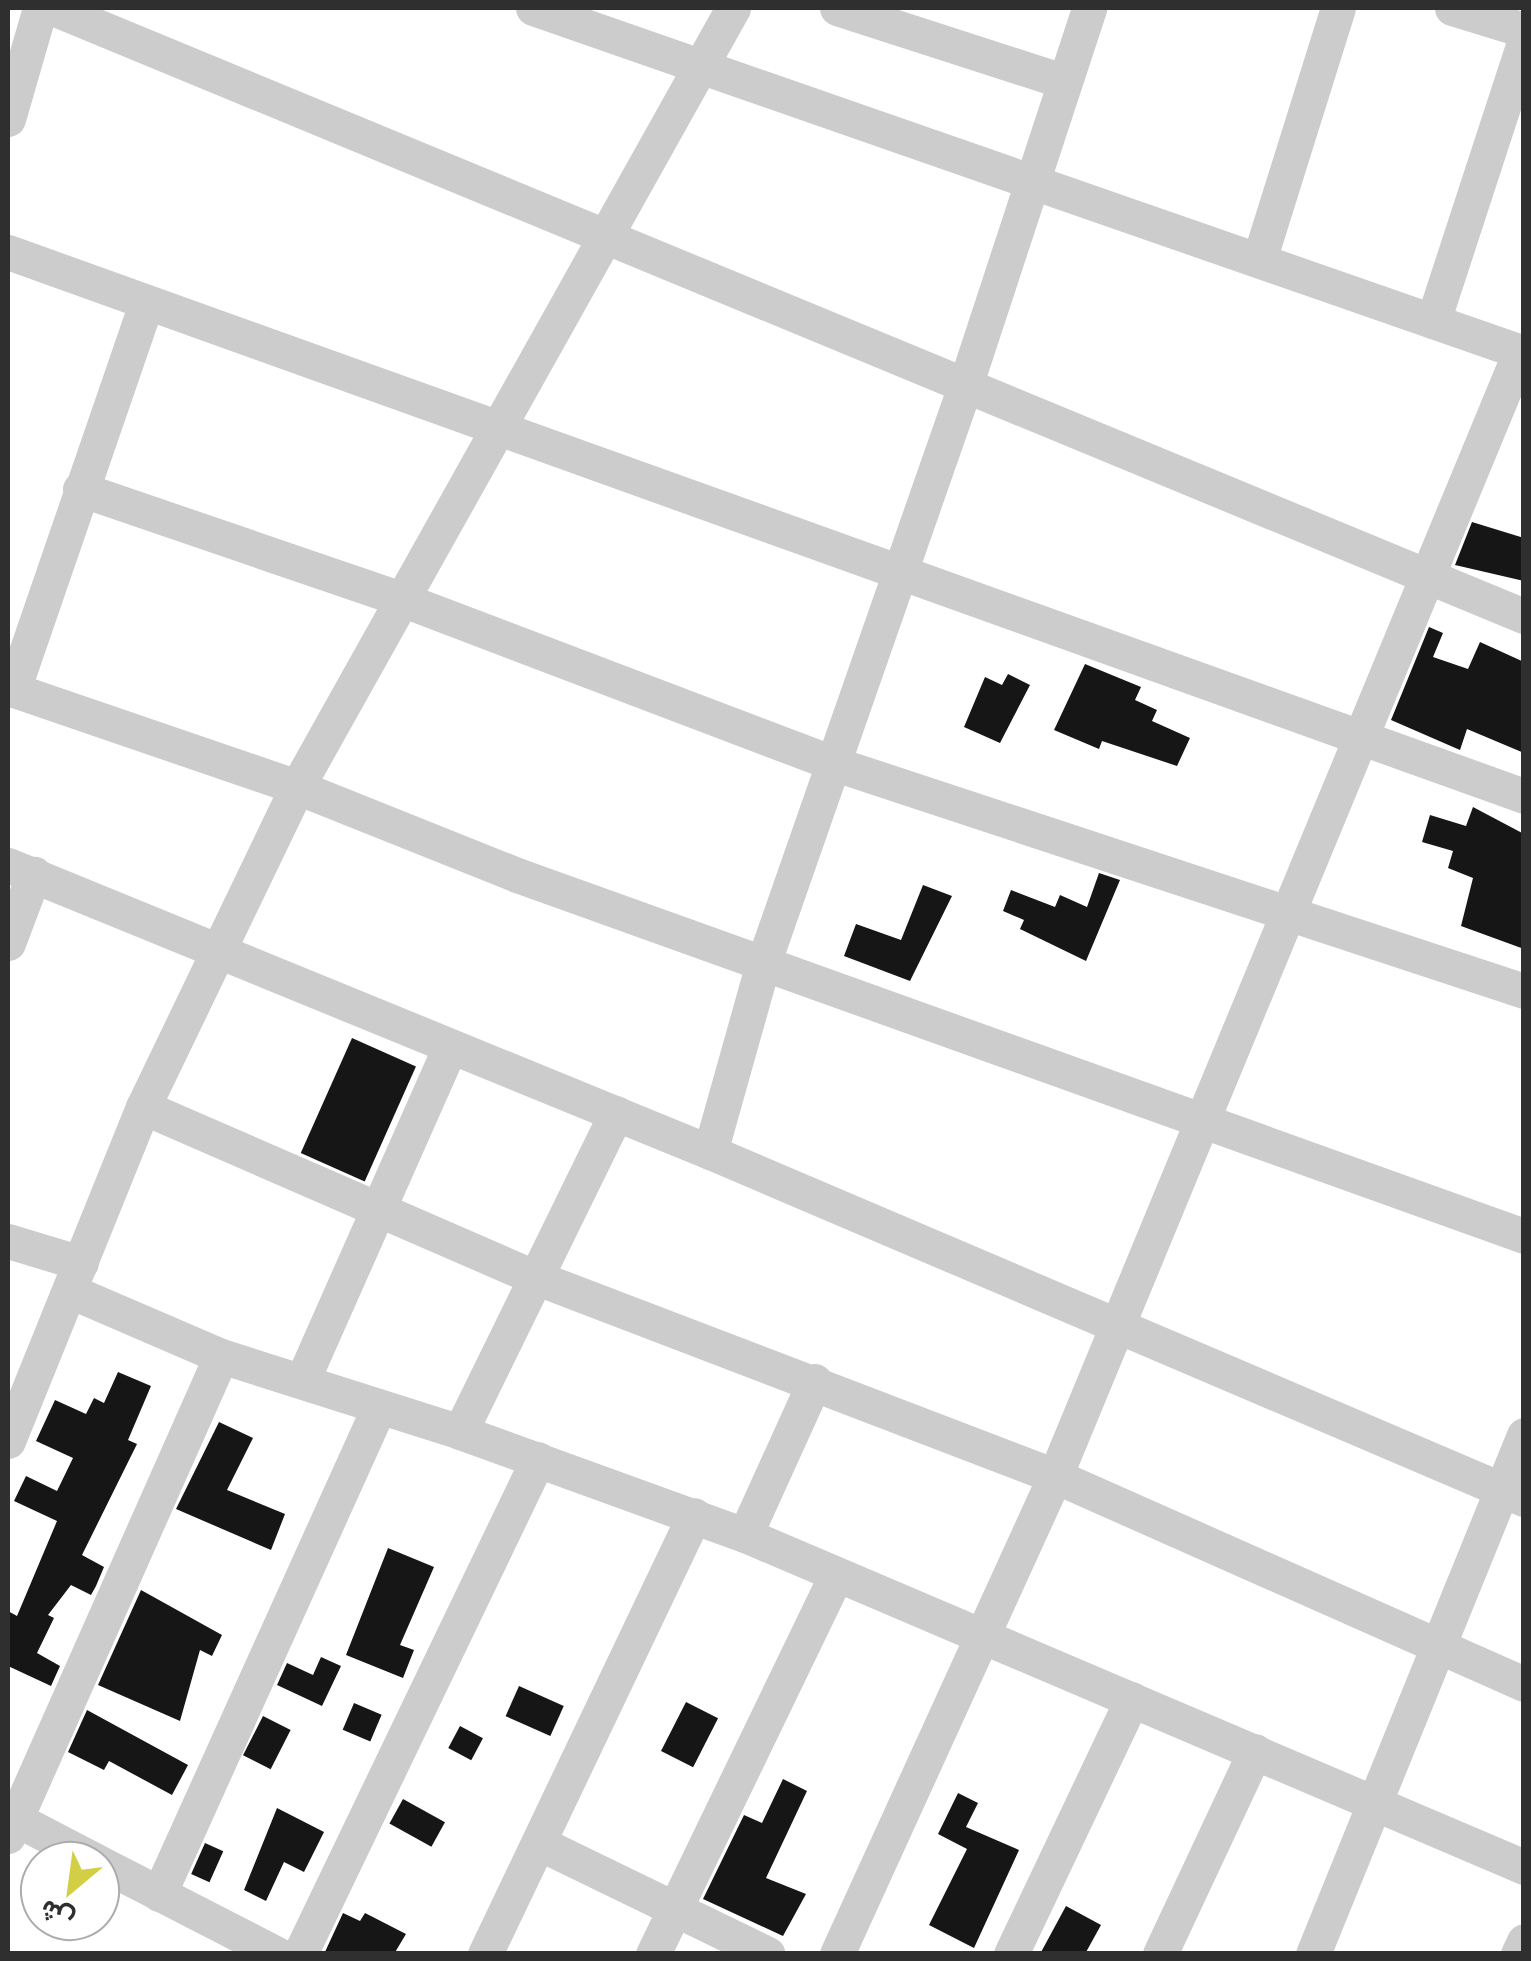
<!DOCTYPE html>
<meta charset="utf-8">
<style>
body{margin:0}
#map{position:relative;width:1531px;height:1961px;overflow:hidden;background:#fff;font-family:"Asap Condensed",Vazirmatn,sans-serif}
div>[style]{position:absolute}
.building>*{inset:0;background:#161616;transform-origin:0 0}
.minor>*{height:35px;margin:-17.5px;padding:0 17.5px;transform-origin:17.5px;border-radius:17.5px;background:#ccc}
span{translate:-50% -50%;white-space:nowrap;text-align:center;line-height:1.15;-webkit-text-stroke:10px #fff;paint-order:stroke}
.frame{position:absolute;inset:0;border:10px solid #2f2f2f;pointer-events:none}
.north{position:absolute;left:20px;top:1841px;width:100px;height:100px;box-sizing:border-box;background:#fff;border:2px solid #acacac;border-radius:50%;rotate:209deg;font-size:28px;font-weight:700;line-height:40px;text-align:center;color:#2f2f2f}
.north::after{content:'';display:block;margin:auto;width:35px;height:45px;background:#d3cf44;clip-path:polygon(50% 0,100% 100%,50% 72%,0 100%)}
</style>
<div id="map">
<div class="building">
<i style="clip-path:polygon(1472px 522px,1524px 538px,1524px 581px,1455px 565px)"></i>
<i style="clip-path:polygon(1429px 627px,1443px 633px,1433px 657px,1468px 669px,1480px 642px,1524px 662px,1524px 753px,1467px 729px,1460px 750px,1391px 720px)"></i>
<i style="clip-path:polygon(1085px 664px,1141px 687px,1135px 700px,1157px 710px,1152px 721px,1190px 738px,1177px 766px,1102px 741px,1099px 749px,1054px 730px)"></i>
<i style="clip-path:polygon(1008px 674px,1030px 685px,1000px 743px,964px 727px,985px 677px,1002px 685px)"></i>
<i style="clip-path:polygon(1473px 807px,1524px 834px,1524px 949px,1461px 926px,1473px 878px,1448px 868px,1453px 851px,1422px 842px,1430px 815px,1466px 826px)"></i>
<i style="clip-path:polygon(1099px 873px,1120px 880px,1086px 961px,1020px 929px,1024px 920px,1003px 911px,1011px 890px,1055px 907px,1060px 895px,1087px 907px)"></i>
<i style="clip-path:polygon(923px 885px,952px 896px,910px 981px,844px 956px,856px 924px,901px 940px)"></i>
<i style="left:352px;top:1038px;width:70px;height:126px;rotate:24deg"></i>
<i style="clip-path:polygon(118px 1372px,151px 1386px,128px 1440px,137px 1444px,82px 1555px,104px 1567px,96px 1586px,91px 1595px,71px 1585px,48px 1615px,54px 1618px,37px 1653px,60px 1666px,51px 1686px,8px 1666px,8px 1611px,17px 1616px,57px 1521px,14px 1501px,26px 1476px,57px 1491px,73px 1458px,36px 1441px,55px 1400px,86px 1414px,94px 1398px,104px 1403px)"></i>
<i style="clip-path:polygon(219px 1422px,253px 1438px,227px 1490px,285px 1514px,271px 1550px,176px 1509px)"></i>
<i style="clip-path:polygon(388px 1548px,434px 1567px,400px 1645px,414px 1650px,403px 1678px,346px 1655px)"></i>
<i style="clip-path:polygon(141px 1590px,222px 1635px,212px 1656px,200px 1650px,180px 1721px,98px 1685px)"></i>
<i style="clip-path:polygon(321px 1657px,341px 1666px,322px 1706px,277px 1685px,287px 1663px,313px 1675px)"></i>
<i style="left:519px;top:1686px;width:49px;height:33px;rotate:24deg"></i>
<i style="left:686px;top:1702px;width:36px;height:55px;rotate:27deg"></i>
<i style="left:354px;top:1703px;width:30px;height:29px;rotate:23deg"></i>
<i style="clip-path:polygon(87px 1710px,188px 1765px,172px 1795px,109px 1761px,104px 1770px,68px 1752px)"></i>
<i style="left:263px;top:1716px;width:31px;height:44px;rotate:27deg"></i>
<i style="left:460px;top:1726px;width:26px;height:25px;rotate:28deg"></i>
<i style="clip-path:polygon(783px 1779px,807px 1791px,766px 1878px,806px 1894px,783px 1936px,703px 1899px,744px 1815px,762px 1823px)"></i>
<i style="clip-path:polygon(958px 1793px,978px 1803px,966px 1827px,1019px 1850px,974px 1948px,929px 1925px,967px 1849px,938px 1834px)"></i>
<i style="left:403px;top:1799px;width:48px;height:28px;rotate:29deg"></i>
<i style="clip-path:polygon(277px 1808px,324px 1832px,304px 1872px,284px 1862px,266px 1901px,244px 1890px)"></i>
<i style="left:205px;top:1843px;width:20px;height:34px;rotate:24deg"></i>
<i style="clip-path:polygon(1066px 1906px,1101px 1925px,1085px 1954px,1040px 1954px)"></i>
<i style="clip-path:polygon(343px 1913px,360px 1921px,365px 1913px,406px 1934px,394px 1954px,324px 1954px)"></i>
</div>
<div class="minor">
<i style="left:53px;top:8px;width:1592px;rotate:22.46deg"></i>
<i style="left:533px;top:8px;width:1049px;rotate:19.19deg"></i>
<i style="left:837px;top:8px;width:237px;rotate:17.9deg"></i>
<i style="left:1452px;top:8px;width:75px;rotate:17deg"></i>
<i style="left:8px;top:119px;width:116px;rotate:-73.9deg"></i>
<i style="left:8px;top:252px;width:1611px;rotate:19.74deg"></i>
<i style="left:1259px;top:260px;width:264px;rotate:-72.6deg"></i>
<i style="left:1433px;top:321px;width:293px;rotate:-71.9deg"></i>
<i style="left:80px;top:489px;width:339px;rotate:18.9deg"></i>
<i style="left:401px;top:599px;width:461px;rotate:20.8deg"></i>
<i style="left:832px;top:763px;width:729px;rotate:18.24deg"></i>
<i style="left:8px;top:688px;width:305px;rotate:18.9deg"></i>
<i style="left:297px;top:787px;width:237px;rotate:21.8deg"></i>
<i style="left:517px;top:875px;width:1070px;rotate:19.72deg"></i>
<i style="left:13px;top:690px;width:409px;rotate:-71deg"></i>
<i style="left:8px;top:865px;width:758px;rotate:22.24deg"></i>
<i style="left:710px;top:1152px;width:885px;rotate:23.09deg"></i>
<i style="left:8px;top:943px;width:74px;rotate:-69.4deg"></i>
<i style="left:143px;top:1107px;width:430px;rotate:23.5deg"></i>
<i style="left:537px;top:1278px;width:555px;rotate:20.92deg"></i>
<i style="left:1055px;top:1476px;width:513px;rotate:23.92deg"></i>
<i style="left:710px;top:1152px;width:195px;rotate:-74.3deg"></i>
<i style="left:763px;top:964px;width:615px;rotate:-70.74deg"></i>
<i style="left:966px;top:383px;width:395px;rotate:-71.8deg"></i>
<i style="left:8px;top:1241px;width:76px;rotate:16.8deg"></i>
<i style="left:70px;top:1291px;width:164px;rotate:23.3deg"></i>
<i style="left:221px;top:1356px;width:251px;rotate:17.6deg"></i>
<i style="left:460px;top:1432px;width:303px;rotate:19.9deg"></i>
<i style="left:745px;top:1535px;width:847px;rotate:23.08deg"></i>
<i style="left:302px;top:1381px;width:363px;rotate:-66.1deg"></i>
<i style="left:460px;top:1432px;width:355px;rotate:-63.9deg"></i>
<i style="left:8px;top:1441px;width:360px;rotate:-68deg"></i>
<i style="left:143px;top:1107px;width:355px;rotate:-64.3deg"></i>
<i style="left:297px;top:787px;width:893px;rotate:-60.76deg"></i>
<i style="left:745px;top:1535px;width:169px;rotate:-65.6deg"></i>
<i style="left:8px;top:1815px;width:99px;rotate:27.6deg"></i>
<i style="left:8px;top:1836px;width:525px;rotate:-66.07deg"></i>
<i style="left:539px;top:1843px;width:254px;rotate:25.9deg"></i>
<i style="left:100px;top:1863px;width:199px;rotate:27.2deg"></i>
<i style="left:159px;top:1894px;width:534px;rotate:-65.69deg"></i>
<i style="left:300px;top:1954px;width:549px;rotate:-64.32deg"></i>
<i style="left:485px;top:1954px;width:486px;rotate:-64.5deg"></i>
<i style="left:653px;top:1954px;width:421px;rotate:-64.2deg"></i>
<i style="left:837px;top:1954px;width:525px;rotate:-65.48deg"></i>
<i style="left:1055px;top:1476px;width:1216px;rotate:-67.53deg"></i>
<i style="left:1011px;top:1954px;width:282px;rotate:-64.6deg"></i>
<i style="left:1160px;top:1954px;width:224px;rotate:-64.9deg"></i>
<i style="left:1313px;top:1954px;width:560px;rotate:-67.88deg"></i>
<i style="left:1518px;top:1954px;width:14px;rotate:-65deg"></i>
</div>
<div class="frame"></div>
<div class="north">ش</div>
</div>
